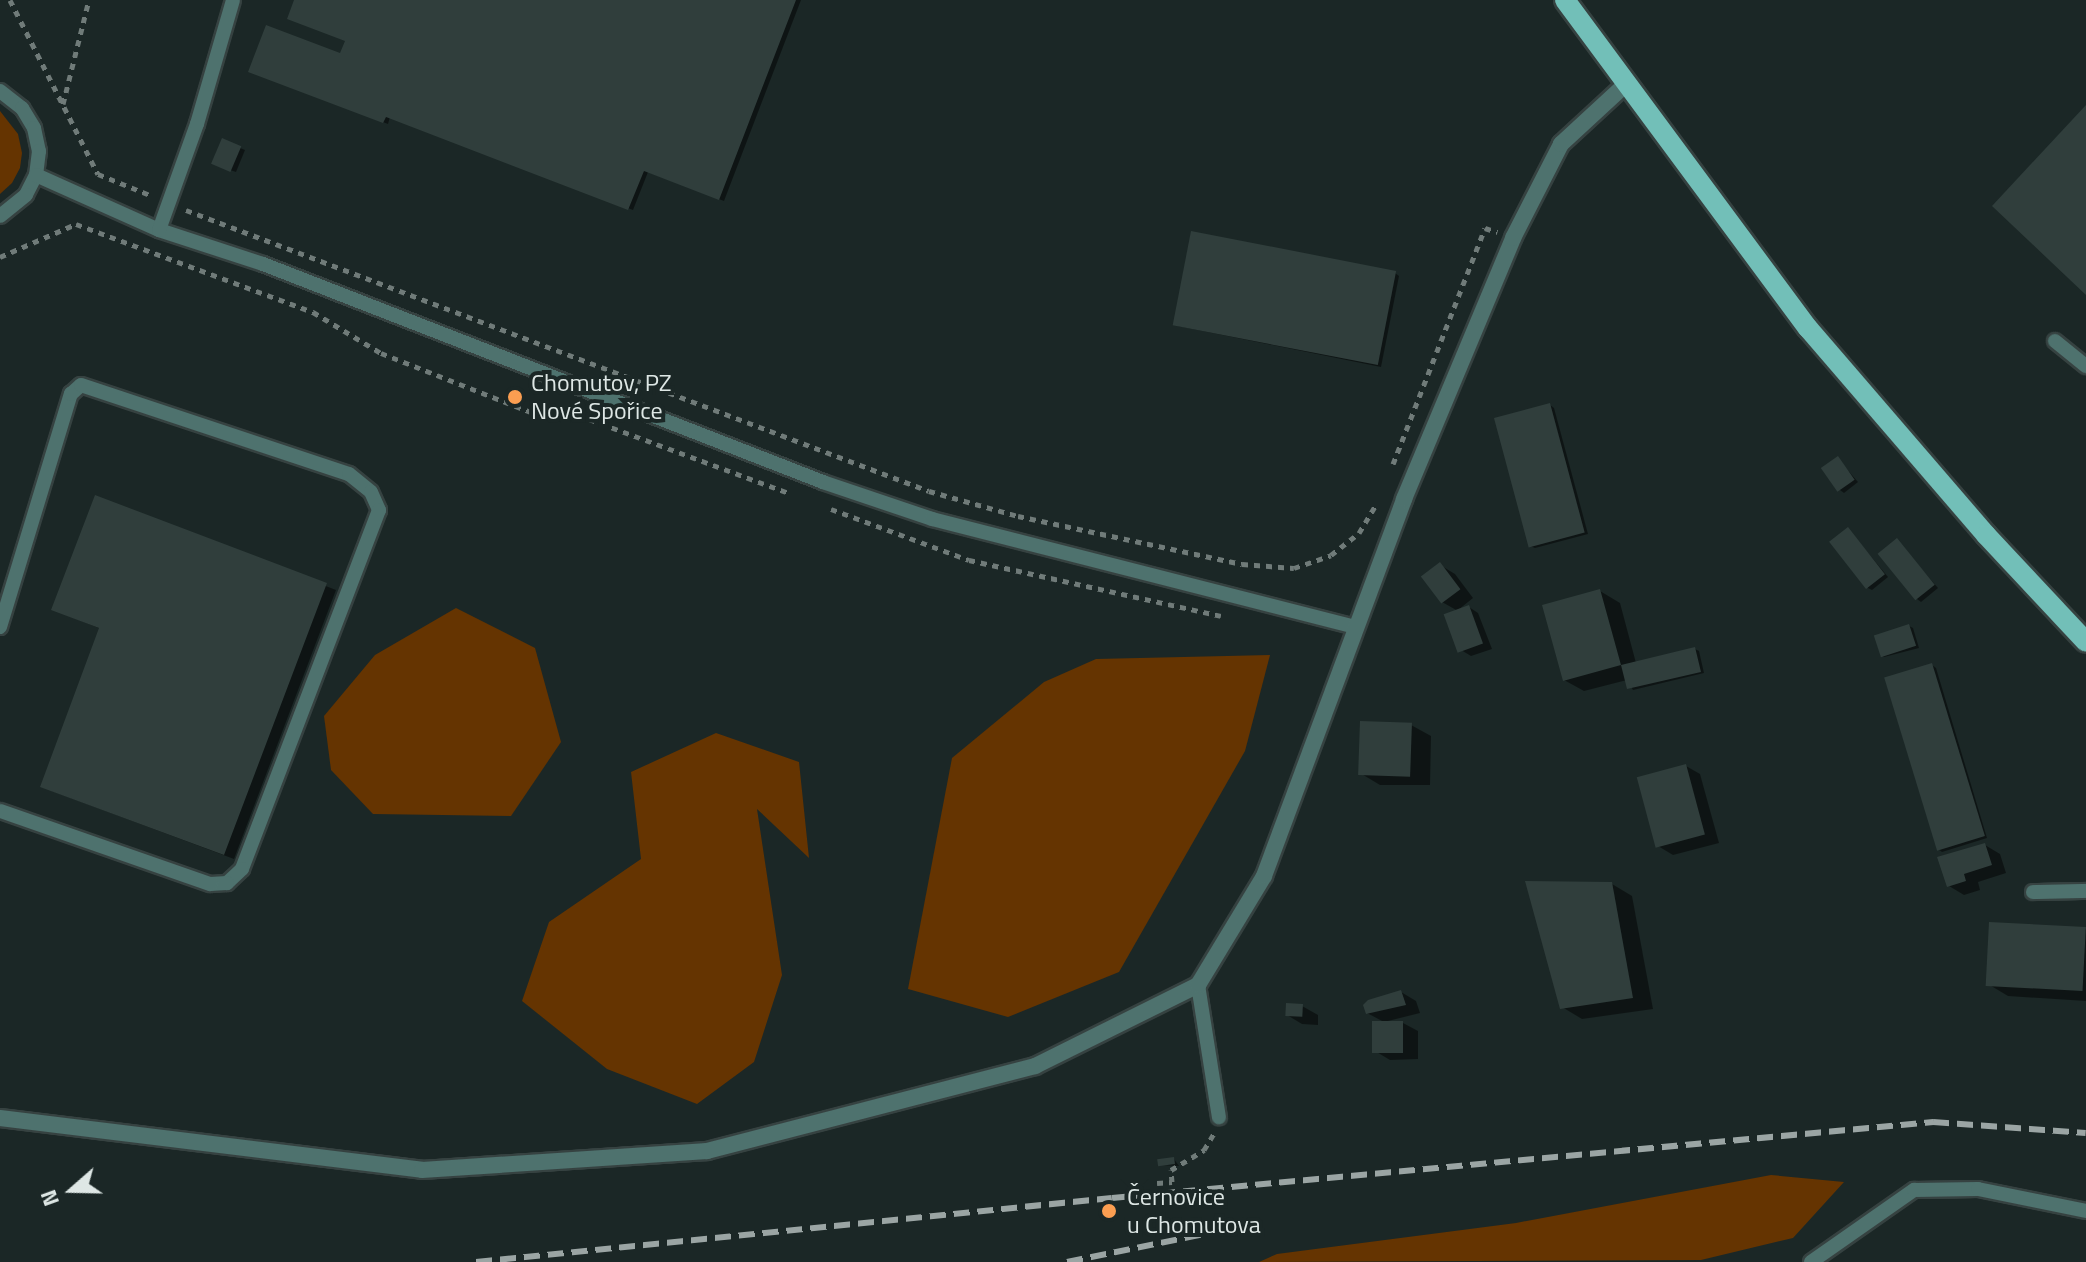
<!DOCTYPE html>
<meta charset="utf-8">
<style>
body{margin:0}
#map{position:relative;width:2086px;height:1262px;overflow:hidden;background:#1b2726;font-family:"Titillium Web",sans-serif}
div>[style]{position:absolute}
.green>*{inset:0;background:#653401}
.shadow>*{inset:0;background:#0007}
.building>*{inset:0;background:#303e3c;transform-origin:0 0}
.path>*{height:5px;margin-top:-2.5px;transform-origin:0;background:repeating-linear-gradient(90deg,#707b79 0 6px,transparent 0 12px)}
.roads{filter:drop-shadow(2px 0 #364241) drop-shadow(-2px 0 #364241) drop-shadow(0 2px #364241) drop-shadow(0 -2px #364241)}
.service>*{height:14px;margin:-7px;padding:0 7px;transform-origin:7px;border-radius:7px;background:#4e726e}
.minor>*{height:16px;margin:-8px;padding:0 8px;transform-origin:8px;border-radius:8px;background:#4e726e}
.primary>*{height:20px;margin:-10px;padding:0 10px;transform-origin:10px;border-radius:10px;background:#72bfb8}
.rail>*{height:6px;margin-top:-3px;transform-origin:0;background:repeating-linear-gradient(90deg,#9ba5a4 0 16px,transparent 0 24px)}
.dots>*{width:22px;height:22px;translate:-50% -50%;box-sizing:border-box;border:4px solid #1b2726;border-radius:50%}
span{translate:-50% -50%;white-space:nowrap;text-align:center;line-height:1.15;-webkit-text-stroke:8px #1b2726;paint-order:stroke}
.poi-label{font-size:24px;color:#dee7e5}
.left{translate:0 -50%;text-align:left}
.north{position:absolute;left:32px;top:1150px;width:80px;height:80px;-webkit-text-stroke:6px #1b2726;paint-order:stroke;rotate:250deg;font-size:22px;font-weight:700;line-height:32px;text-align:center;color:#dee7e5}
.north::after{content:'';display:block;margin:auto;width:28px;height:36px;background:#dee7e5;clip-path:polygon(50% 0,100% 100%,50% 72%,0 100%)}
</style>
<div id="map">
<div class="green">
<i style="clip-path:polygon(0 111px,18px 134px,22px 153px,20px 168px,12px 183px,0 194px)"></i>
<i style="clip-path:polygon(456px 608px,535px 648px,561px 742px,511px 816px,373px 814px,331px 770px,324px 716px,375px 655px)"></i>
<i style="clip-path:polygon(1270px 655px,1245px 751px,1119px 972px,1008px 1017px,908px 989px,952px 758px,1044px 682px,1096px 659px)"></i>
<i style="clip-path:polygon(716px 733px,799px 762px,809px 858px,757px 809px,782px 975px,754px 1062px,697px 1104px,607px 1069px,522px 1001px,549px 922px,641px 859px,631px 772px)"></i>
<i style="clip-path:polygon(1771px 1175px,1844px 1182px,1793px 1238px,1701px 1260px,1259px 1262px,1277px 1254px,1516px 1223px)"></i>
</div>
<div class="shadow">
<i style="clip-path:polygon(296px 0,801px 0,724px 201px,648px 172px,633px 210px,390px 117px,388px 124px,255px 73px,342px 56px,347px 41px)"></i>
<i style="clip-path:polygon(223px 141px,245px 150px,236px 172px,218px 166px)"></i>
<i style="clip-path:polygon(1395px 273px,1399px 276px,1381px 367px,1178px 326px)"></i>
<i style="clip-path:polygon(1550px 405px,1554px 408px,1588px 534px,1535px 548px,1530px 546px)"></i>
<i style="clip-path:polygon(1838px 459px,1858px 482px,1844px 493px,1840px 490px)"></i>
<i style="clip-path:polygon(96px 497px,336px 590px,234px 859px,52px 791px,101px 629px,54px 610px)"></i>
<i style="clip-path:polygon(1848px 529px,1888px 577px,1872px 590px,1868px 588px)"></i>
<i style="clip-path:polygon(1897px 541px,1938px 588px,1921px 602px,1917px 599px)"></i>
<i style="clip-path:polygon(1440px 565px,1455px 574px,1473px 598px,1458px 610px,1469px 607px,1478px 613px,1492px 649px,1471px 656px,1461px 650px,1458px 611px,1442px 602px)"></i>
<i style="clip-path:polygon(1600px 591px,1620px 603px,1636px 663px,1695px 649px,1699px 651px,1704px 673px,1633px 690px,1627px 680px,1584px 691px,1564px 680px)"></i>
<i style="clip-path:polygon(1909px 626px,1913px 628px,1919px 648px,1884px 657px,1880px 655px)"></i>
<i style="clip-path:polygon(1932px 665px,1936px 668px,1987px 838px,1942px 852px,1938px 849px)"></i>
<i style="clip-path:polygon(1411px 725px,1431px 736px,1430px 785px,1380px 785px,1360px 773px)"></i>
<i style="clip-path:polygon(1686px 766px,1700px 774px,1719px 843px,1673px 855px,1658px 846px)"></i>
<i style="clip-path:polygon(1985px 845px,2000px 854px,2006px 873px,1978px 882px,1980px 890px,1964px 895px,1949px 886px)"></i>
<i style="clip-path:polygon(1612px 884px,1632px 896px,1653px 1009px,1582px 1019px,1562px 1007px)"></i>
<i style="clip-path:polygon(2086px 929px,2086px 1001px,2008px 996px,1988px 984px)"></i>
<i style="clip-path:polygon(1401px 992px,1416px 1001px,1420px 1013px,1384px 1022px,1367px 1013px)"></i>
<i style="clip-path:polygon(1302px 1006px,1318px 1015px,1318px 1025px,1302px 1024px,1287px 1015px)"></i>
<i style="clip-path:polygon(1403px 1023px,1418px 1031px,1418px 1059px,1390px 1060px,1375px 1051px)"></i>
<i style="clip-path:polygon(1174px 1159px,1179px 1166px,1160px 1165px)"></i>
</div>
<div class="building">
<i style="clip-path:polygon(294px 0,796px 0,719px 200px,644px 171px,628px 210px,386px 117px,383px 123px,248px 72px,266px 25px,340px 53px,345px 41px,287px 19px)"></i>
<i style="clip-path:polygon(2086px 105px,2086px 295px,1992px 206px)"></i>
<i style="left:222px;top:138px;width:21px;height:28px;rotate:23deg"></i>
<i style="left:1191px;top:231px;width:209px;height:96px;rotate:11deg"></i>
<i style="left:1550px;top:403px;width:134px;height:58px;rotate:75deg"></i>
<i style="left:1838px;top:456px;width:29px;height:21px;rotate:55deg"></i>
<i style="clip-path:polygon(95px 495px,327px 583px,224px 855px,40px 787px,99px 628px,51px 610px)"></i>
<i style="left:1848px;top:527px;width:60px;height:24px;rotate:52deg"></i>
<i style="left:1897px;top:538px;width:60px;height:25px;rotate:51deg"></i>
<i style="left:1440px;top:562px;width:34px;height:24px;rotate:53deg"></i>
<i style="clip-path:polygon(1600px 589px,1621px 665px,1695px 647px,1701px 672px,1627px 689px,1621px 665px,1563px 681px,1542px 605px)"></i>
<i style="left:1469px;top:605px;width:41px;height:27px;rotate:70deg"></i>
<i style="left:1909px;top:624px;width:23px;height:37px;rotate:72deg"></i>
<i style="left:1932px;top:663px;width:181px;height:50px;rotate:73deg"></i>
<i style="left:1360px;top:721px;width:52px;height:54px;rotate:2deg"></i>
<i style="left:1686px;top:764px;width:73px;height:51px;rotate:75deg"></i>
<i style="clip-path:polygon(1985px 843px,1992px 865px,1964px 874px,1966px 881px,1947px 887px,1937px 857px)"></i>
<i style="clip-path:polygon(1525px 881px,1612px 882px,1633px 998px,1560px 1009px)"></i>
<i style="left:1989px;top:922px;width:97px;height:64px;rotate:3deg"></i>
<i style="clip-path:polygon(1401px 990px,1406px 1005px,1366px 1014px,1363px 1005px,1368px 1000px)"></i>
<i style="left:1286px;top:1003px;width:17px;height:13px;rotate:3deg"></i>
<i style="left:1372px;top:1021px;width:31px;height:32px"></i>
<i style="left:1174px;top:1157px;width:7px;height:17px;rotate:82deg"></i>
</div>
<div class="path">
<i style="left:10px;top:0;width:195px;rotate:63.2deg"></i>
<i style="left:98px;top:174px;width:56px;rotate:22deg"></i>
<i style="left:63px;top:104px;width:107px;rotate:-76deg"></i>
<i style="left:186px;top:210px;width:794px;rotate:20.72deg"></i>
<i style="left:929px;top:491px;width:92px;rotate:15.7deg"></i>
<i style="left:1018px;top:516px;width:229px;rotate:12.1deg"></i>
<i style="left:1242px;top:564px;width:52px;rotate:4.4deg"></i>
<i style="left:1294px;top:568px;width:39px;rotate:-19deg"></i>
<i style="left:1331px;top:555px;width:36px;rotate:-38deg"></i>
<i style="left:1359px;top:533px;width:35px;rotate:-59deg"></i>
<i style="left:0;top:257px;width:83px;rotate:-23.5deg"></i>
<i style="left:76px;top:224px;width:253px;rotate:20.4deg"></i>
<i style="left:313px;top:312px;width:79px;rotate:31.1deg"></i>
<i style="left:381px;top:353px;width:163px;rotate:21.5deg"></i>
<i style="left:533px;top:413px;width:45px;rotate:2.5deg"></i>
<i style="left:578px;top:415px;width:227px;rotate:20.3deg"></i>
<i style="left:1393px;top:464px;width:253px;rotate:-68.7deg"></i>
<i style="left:1485px;top:228px;width:13px;rotate:18deg"></i>
<i style="left:831px;top:509px;width:147px;rotate:20.3deg"></i>
<i style="left:969px;top:560px;width:258px;rotate:12.5deg"></i>
<i style="left:1157px;top:1183px;width:15px;rotate:-4deg"></i>
<i style="left:1172px;top:1182px;width:12px;rotate:-95deg"></i>
<i style="left:1171px;top:1170px;width:39px;rotate:-31deg"></i>
<i style="left:1204px;top:1150px;width:21px;rotate:-59deg"></i>
</div>
<div class="roads">
<div class="service">
<i style="left:0;top:91px;width:28px;rotate:38deg"></i>
<i style="left:22px;top:108px;width:23px;rotate:59deg"></i>
<i style="left:34px;top:128px;width:24px;rotate:78deg"></i>
<i style="left:39px;top:151px;width:24px;rotate:97deg"></i>
<i style="left:36px;top:175px;width:22px;rotate:117deg"></i>
<i style="left:26px;top:195px;width:33px;rotate:141deg"></i>
<i style="left:36px;top:175px;width:135px;rotate:24.1deg"></i>
<i style="left:159px;top:230px;width:109px;rotate:18.1deg"></i>
<i style="left:263px;top:264px;width:601px;rotate:21.27deg"></i>
<i style="left:823px;top:482px;width:115px;rotate:18.7deg"></i>
<i style="left:932px;top:519px;width:438px;rotate:14.3deg"></i>
<i style="left:159px;top:230px;width:113px;rotate:-70.3deg"></i>
<i style="left:197px;top:124px;width:129px;rotate:-73.8deg"></i>
<i style="left:2055px;top:341px;width:40px;rotate:39deg"></i>
<i style="left:0;top:627px;width:244px;rotate:-73.1deg"></i>
<i style="left:71px;top:394px;width:13px;rotate:-42deg"></i>
<i style="left:81px;top:385px;width:282px;rotate:18.4deg"></i>
<i style="left:349px;top:474px;width:28px;rotate:39deg"></i>
<i style="left:371px;top:492px;width:20px;rotate:66deg"></i>
<i style="left:379px;top:510px;width:384px;rotate:110.9deg"></i>
<i style="left:242px;top:869px;width:21px;rotate:137deg"></i>
<i style="left:227px;top:883px;width:17px;rotate:177deg"></i>
<i style="left:210px;top:884px;width:222px;rotate:-160.8deg"></i>
<i style="left:2033px;top:892px;width:53px;rotate:-1.1deg"></i>
<i style="left:1198px;top:985px;width:134px;rotate:81deg"></i>
<i style="left:1811px;top:1262px;width:126px;rotate:-35deg"></i>
<i style="left:1914px;top:1190px;width:64px;rotate:-0.9deg"></i>
<i style="left:1978px;top:1189px;width:110px;rotate:11.5deg"></i>
</div>
<div class="minor">
<i style="left:0;top:1118px;width:425px;rotate:7deg"></i>
<i style="left:422px;top:1170px;width:286px;rotate:-3.8deg"></i>
<i style="left:707px;top:1151px;width:339px;rotate:-14.5deg"></i>
<i style="left:1035px;top:1066px;width:182px;rotate:-26.4deg"></i>
<i style="left:1198px;top:985px;width:127px;rotate:-58.8deg"></i>
<i style="left:1264px;top:876px;width:402px;rotate:-69.6deg"></i>
<i style="left:1404px;top:499px;width:283px;rotate:-67.3deg"></i>
<i style="left:1513px;top:238px;width:106px;rotate:-62.9deg"></i>
<i style="left:1561px;top:144px;width:87px;rotate:-42.7deg"></i>
</div>
<div class="primary">
<i style="left:1565px;top:0;width:408px;rotate:53.5deg"></i>
<i style="left:1808px;top:328px;width:273px;rotate:49.3deg"></i>
<i style="left:1986px;top:535px;width:146px;rotate:46.9deg"></i>
</div>
</div>
<div class="rail">
<i style="left:476px;top:1262px;width:639px;rotate:-5.75deg"></i>
<i style="left:1112px;top:1198px;width:825px;rotate:-5.29deg"></i>
<i style="left:1933px;top:1122px;width:153px;rotate:4.1deg"></i>
<i style="left:1067px;top:1262px;width:196px;rotate:-11.5deg"></i>
</div>
<div class="dots">
<i style="left:515px;top:397px;background:#fb9e51"></i>
<i style="left:1109px;top:1211px;background:#fb9e51"></i>
</div>
<div class="poi-label">
<span class="left" style="left:531px;top:397px">Chomutov, PZ<br>Nové Spořice</span>
<span class="left" style="left:1127px;top:1211px">Černovice<br>u Chomutova</span>
</div>
<div class="north">N</div>
</div>
